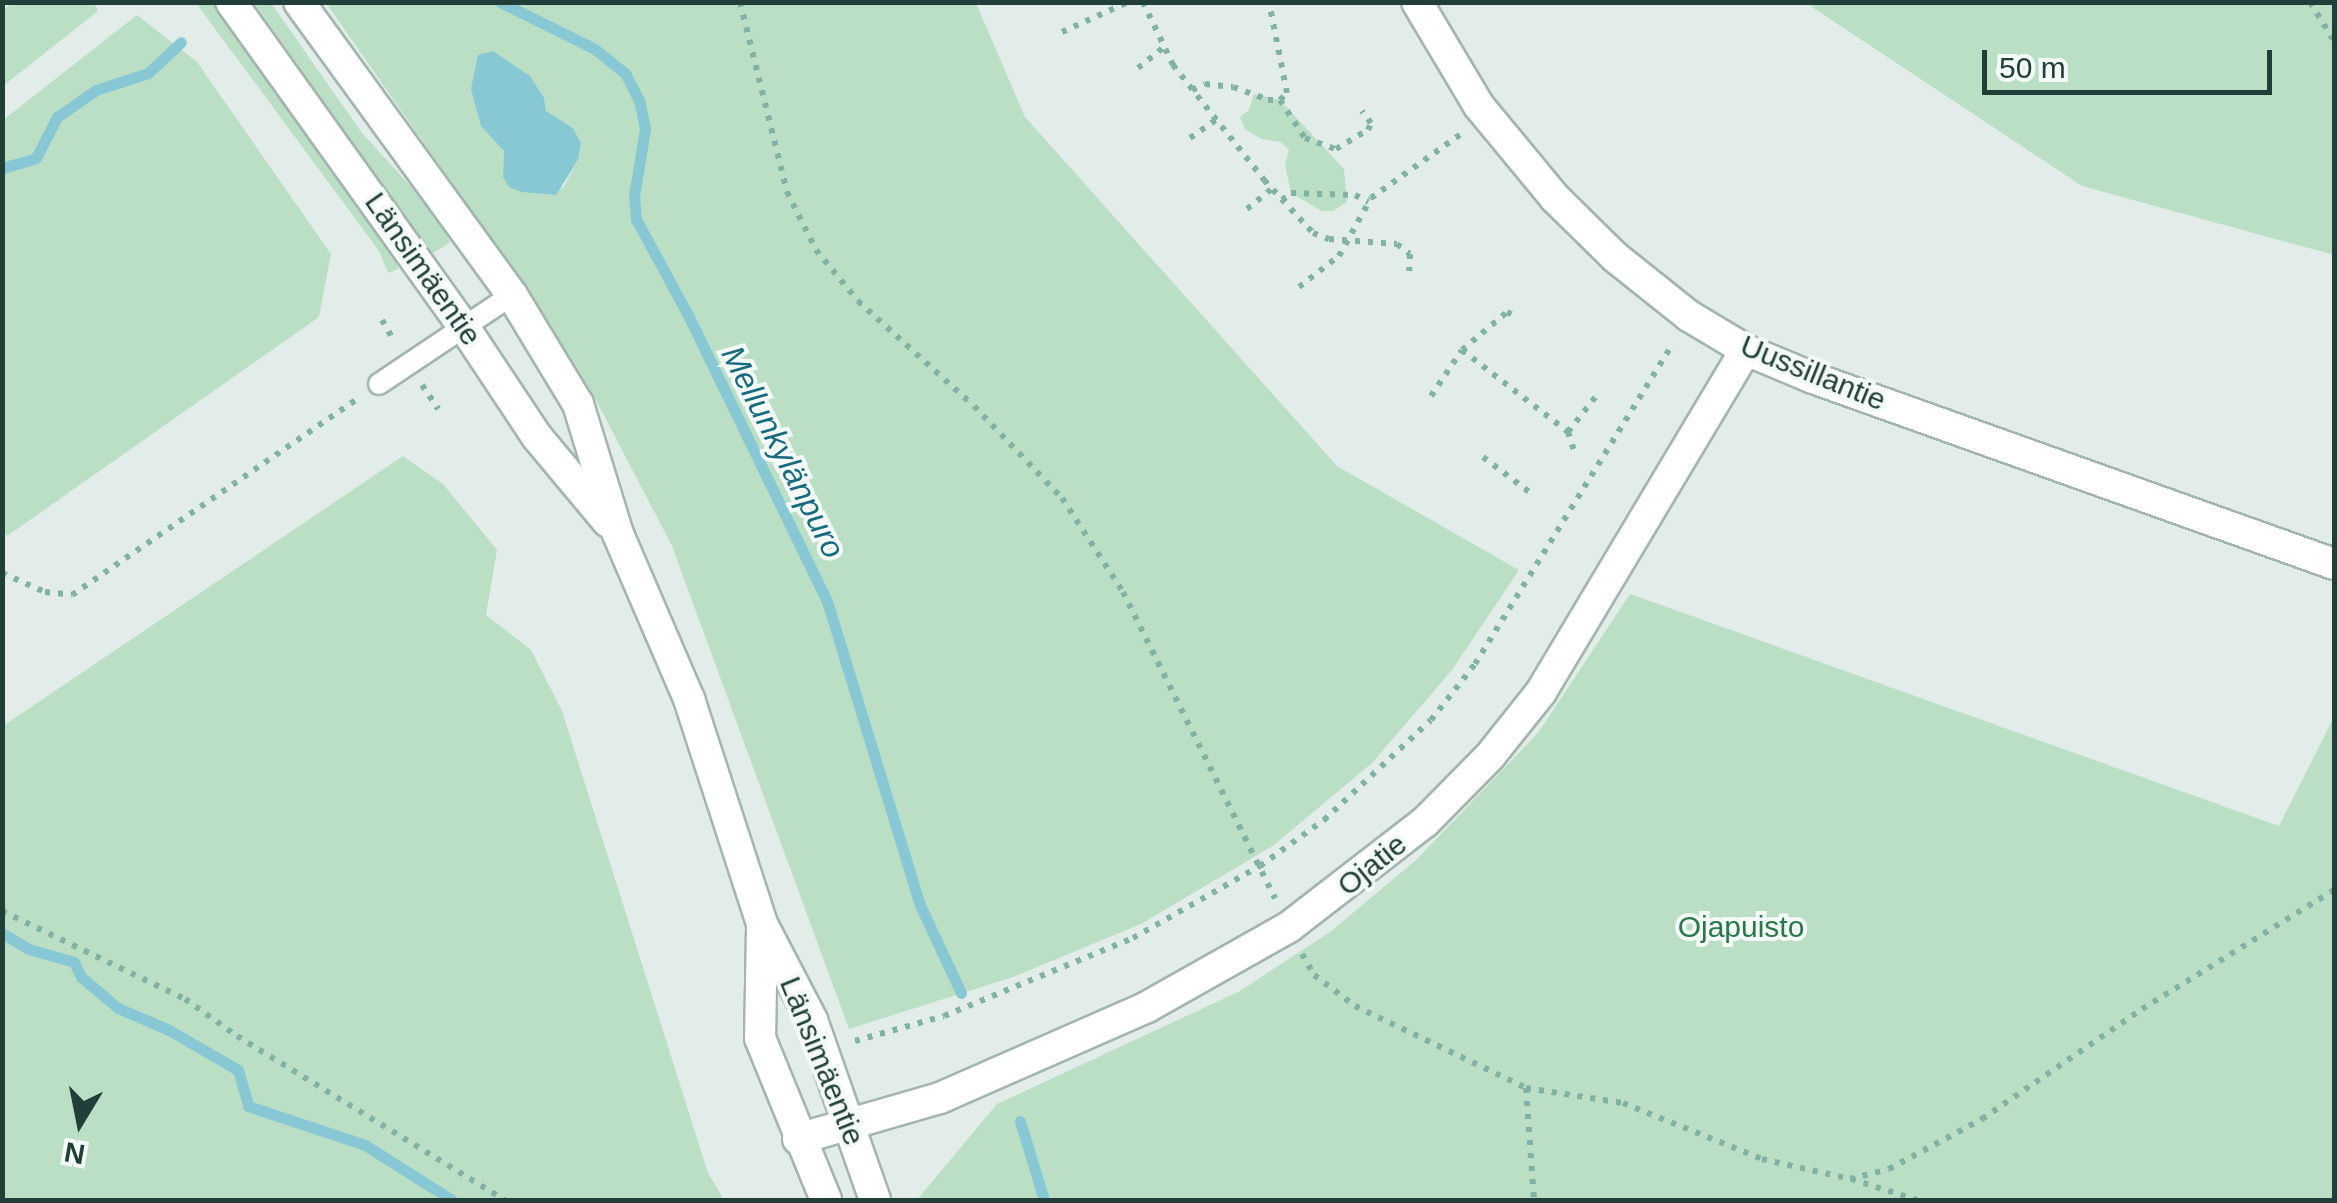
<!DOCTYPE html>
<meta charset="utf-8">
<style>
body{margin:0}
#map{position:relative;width:2337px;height:1203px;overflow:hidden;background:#e2ede9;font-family:Helvetica,sans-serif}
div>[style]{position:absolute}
.green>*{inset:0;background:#badfc5}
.water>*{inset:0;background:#88c7d4}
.stream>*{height:11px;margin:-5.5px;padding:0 5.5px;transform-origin:5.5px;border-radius:5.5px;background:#88c7d4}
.path>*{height:6px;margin-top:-3px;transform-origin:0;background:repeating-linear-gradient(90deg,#82b2a4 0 5px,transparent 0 13px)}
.roads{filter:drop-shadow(2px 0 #a4b5b0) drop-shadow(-2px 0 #a4b5b0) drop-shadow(0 2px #a4b5b0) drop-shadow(0 -2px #a4b5b0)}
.lane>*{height:20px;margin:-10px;padding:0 10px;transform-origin:10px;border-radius:10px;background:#fff}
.street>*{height:30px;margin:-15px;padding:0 15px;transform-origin:15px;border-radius:15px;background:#fff}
.secondary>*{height:30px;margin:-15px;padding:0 15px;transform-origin:15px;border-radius:15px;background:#fff}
span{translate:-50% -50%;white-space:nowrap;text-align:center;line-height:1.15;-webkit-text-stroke:8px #f3f9f6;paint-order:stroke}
.street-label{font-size:30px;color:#213f38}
.park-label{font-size:30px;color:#2a784a}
.water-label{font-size:32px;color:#186a7e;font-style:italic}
.frame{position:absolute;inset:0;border:5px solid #213f38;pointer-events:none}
.north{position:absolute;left:30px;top:1073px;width:100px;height:100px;-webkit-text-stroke:8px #f3f9f6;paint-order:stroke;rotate:190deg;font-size:28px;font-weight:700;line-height:40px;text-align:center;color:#213f38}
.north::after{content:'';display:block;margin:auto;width:35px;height:45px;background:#213f38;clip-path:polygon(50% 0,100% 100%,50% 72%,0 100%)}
.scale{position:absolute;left:1982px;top:50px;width:290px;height:45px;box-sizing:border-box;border:5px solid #213f38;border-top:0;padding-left:12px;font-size:30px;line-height:35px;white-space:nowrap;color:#213f38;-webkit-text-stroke:8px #f3f9f6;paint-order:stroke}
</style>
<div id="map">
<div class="green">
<i style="clip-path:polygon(12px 3px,94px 3px,98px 11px,3px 86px,3px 10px)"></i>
<i style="clip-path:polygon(196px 3px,216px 3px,282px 89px,394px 254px,398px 269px,388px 273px,379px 251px)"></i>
<i style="clip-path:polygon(254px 3px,271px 3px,362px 133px,437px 215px,450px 242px,432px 254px)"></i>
<i style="clip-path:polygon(evenodd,326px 3px,976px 3px,1025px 117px,1337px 466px,1519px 570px,1452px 670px,1372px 763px,1274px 845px,1141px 924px,1013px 977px,849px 1029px,672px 546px,596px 400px,544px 315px,326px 3px,544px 98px,546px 111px,573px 128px,581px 143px,578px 160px,563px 188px,503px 177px,504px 151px,481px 125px,544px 98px)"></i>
<i style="clip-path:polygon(1806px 3px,2334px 3px,2334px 255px,2082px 186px)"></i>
<i style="clip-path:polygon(137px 15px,197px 62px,331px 254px,319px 317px,7px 536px,2px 529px,3px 120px)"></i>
<i style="clip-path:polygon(1254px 94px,1280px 100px,1344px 169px,1347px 202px,1333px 211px,1322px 211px,1291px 193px,1285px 165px,1289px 150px,1281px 142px,1261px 139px,1245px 129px,1240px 117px,1249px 110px)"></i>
<i style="clip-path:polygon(403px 456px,443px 484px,497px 550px,486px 615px,531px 650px,562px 711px,708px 1173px,724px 1200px,3px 1200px,3px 726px)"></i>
<i style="clip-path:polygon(1630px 594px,2279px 826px,2334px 717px,2334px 1200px,917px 1200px,997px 1104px,1240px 991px,1330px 932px,1416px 860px,1538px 733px)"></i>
</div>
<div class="water">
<i style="clip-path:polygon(493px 51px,530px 76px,544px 98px,546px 111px,573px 128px,581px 143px,578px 160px,556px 195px,522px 192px,509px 187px,503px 177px,504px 151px,481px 126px,471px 89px,478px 55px)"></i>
</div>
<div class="stream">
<i style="left:500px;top:2px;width:106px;rotate:26.3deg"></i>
<i style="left:595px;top:49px;width:38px;rotate:39deg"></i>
<i style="left:625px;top:73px;width:30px;rotate:63deg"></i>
<i style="left:639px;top:100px;width:30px;rotate:78deg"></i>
<i style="left:645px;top:129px;width:68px;rotate:99.3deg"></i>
<i style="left:634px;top:196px;width:23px;rotate:85deg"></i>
<i style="left:636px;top:219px;width:111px;rotate:61.6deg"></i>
<i style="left:689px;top:317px;width:316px;rotate:64.1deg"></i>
<i style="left:827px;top:601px;width:318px;rotate:73deg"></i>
<i style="left:920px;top:905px;width:97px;rotate:65deg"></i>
<i style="left:2px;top:168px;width:35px;rotate:-16deg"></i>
<i style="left:36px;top:158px;width:46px;rotate:-62.9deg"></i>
<i style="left:57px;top:117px;width:47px;rotate:-34.7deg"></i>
<i style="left:96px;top:90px;width:55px;rotate:-18.1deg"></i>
<i style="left:148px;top:73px;width:45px;rotate:-43.2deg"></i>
<i style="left:2px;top:933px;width:31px;rotate:31deg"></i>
<i style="left:29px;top:949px;width:47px;rotate:16.1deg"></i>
<i style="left:74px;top:962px;width:17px;rotate:65deg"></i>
<i style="left:81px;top:977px;width:48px;rotate:40deg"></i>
<i style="left:118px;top:1008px;width:56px;rotate:23.3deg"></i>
<i style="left:169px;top:1030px;width:80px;rotate:30.1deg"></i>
<i style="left:238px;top:1070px;width:37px;rotate:74deg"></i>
<i style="left:248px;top:1106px;width:123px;rotate:18.4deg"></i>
<i style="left:365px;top:1145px;width:103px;rotate:32.3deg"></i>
<i style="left:1020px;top:1121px;width:83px;rotate:73.1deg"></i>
</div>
<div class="path">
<i style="left:740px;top:2px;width:196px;rotate:76.1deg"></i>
<i style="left:787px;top:192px;width:65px;rotate:63.4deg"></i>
<i style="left:816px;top:250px;width:66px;rotate:50.5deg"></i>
<i style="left:858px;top:301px;width:156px;rotate:42.2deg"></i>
<i style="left:974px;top:406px;width:127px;rotate:46.3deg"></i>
<i style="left:1062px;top:498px;width:112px;rotate:57deg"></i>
<i style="left:1123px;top:592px;width:342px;rotate:63.6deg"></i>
<i style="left:1143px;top:2px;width:70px;rotate:64.5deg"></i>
<i style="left:1173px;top:65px;width:147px;rotate:51.6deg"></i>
<i style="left:1264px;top:180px;width:72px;rotate:47.2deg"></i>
<i style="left:1313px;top:233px;width:17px;rotate:21deg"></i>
<i style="left:1329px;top:239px;width:68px;rotate:4.2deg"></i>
<i style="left:1397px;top:244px;width:16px;rotate:38deg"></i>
<i style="left:1410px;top:254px;width:17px;rotate:93deg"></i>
<i style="left:2310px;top:2px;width:46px;rotate:58.4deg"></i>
<i style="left:1062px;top:32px;width:72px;rotate:-24.4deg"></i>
<i style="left:1138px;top:68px;width:32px;rotate:-39deg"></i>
<i style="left:1192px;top:90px;width:14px;rotate:-25deg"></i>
<i style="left:1205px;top:84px;width:28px;rotate:6deg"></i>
<i style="left:1233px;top:87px;width:37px;rotate:20deg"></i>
<i style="left:1268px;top:100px;width:12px"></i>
<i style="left:1280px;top:100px;width:10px;rotate:-45deg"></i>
<i style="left:1287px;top:93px;width:93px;rotate:-101.2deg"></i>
<i style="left:1280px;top:100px;width:45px;rotate:56.7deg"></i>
<i style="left:1305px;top:138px;width:33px;rotate:20deg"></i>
<i style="left:1336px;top:149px;width:37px;rotate:-31deg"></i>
<i style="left:1368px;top:130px;width:8px;rotate:-67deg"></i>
<i style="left:1371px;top:123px;width:15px;rotate:-127deg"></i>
<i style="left:1190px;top:138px;width:32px;rotate:-35deg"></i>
<i style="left:1282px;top:200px;width:11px;rotate:-38deg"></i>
<i style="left:1291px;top:193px;width:64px;rotate:1.8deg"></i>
<i style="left:1355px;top:195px;width:15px;rotate:28deg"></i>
<i style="left:1247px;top:209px;width:32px;rotate:-39deg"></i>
<i style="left:1299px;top:287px;width:51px;rotate:-37.8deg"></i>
<i style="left:1339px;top:256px;width:66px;rotate:-61.1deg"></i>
<i style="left:1371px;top:198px;width:110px;rotate:-35.4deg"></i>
<i style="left:382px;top:320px;width:24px;rotate:60deg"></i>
<i style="left:1462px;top:350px;width:134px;rotate:37.7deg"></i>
<i style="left:1568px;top:432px;width:20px;rotate:72deg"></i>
<i style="left:422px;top:385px;width:29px;rotate:56deg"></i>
<i style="left:1431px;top:396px;width:55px;rotate:-56deg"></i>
<i style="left:1462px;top:350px;width:59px;rotate:-40.2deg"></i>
<i style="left:1507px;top:312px;width:9px;rotate:27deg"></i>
<i style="left:1568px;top:432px;width:47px;rotate:-51.9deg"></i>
<i style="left:1483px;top:457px;width:61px;rotate:37.1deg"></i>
<i style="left:2px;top:573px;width:47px;rotate:23.8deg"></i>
<i style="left:45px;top:592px;width:27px;rotate:6deg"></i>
<i style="left:72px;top:595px;width:346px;rotate:-34.5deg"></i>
<i style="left:2px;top:911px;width:203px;rotate:25.7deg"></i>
<i style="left:185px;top:999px;width:64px;rotate:35.4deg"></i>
<i style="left:237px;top:1036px;width:314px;rotate:31.5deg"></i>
<i style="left:1302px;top:954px;width:24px;rotate:60deg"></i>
<i style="left:1314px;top:975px;width:51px;rotate:37.1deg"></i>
<i style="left:1355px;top:1006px;width:190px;rotate:25.6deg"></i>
<i style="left:1526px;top:1088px;width:98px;rotate:8.8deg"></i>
<i style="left:1623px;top:1103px;width:150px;rotate:21.9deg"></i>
<i style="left:1762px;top:1159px;width:90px;rotate:12.8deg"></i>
<i style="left:1850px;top:1179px;width:40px;rotate:-14.4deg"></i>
<i style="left:1889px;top:1169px;width:106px;rotate:-28.3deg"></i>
<i style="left:1982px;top:1119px;width:194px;rotate:-34.5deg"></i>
<i style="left:2142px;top:1009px;width:226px;rotate:-31.8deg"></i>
<i style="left:855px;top:1041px;width:92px;rotate:-15.7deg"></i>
<i style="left:944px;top:1016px;width:204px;rotate:-22.4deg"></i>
<i style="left:1133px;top:938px;width:146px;rotate:-29.6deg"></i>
<i style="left:1260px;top:866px;width:79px;rotate:-35.7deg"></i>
<i style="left:1324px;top:820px;width:146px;rotate:-43.1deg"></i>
<i style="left:1431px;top:720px;width:71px;rotate:-51.8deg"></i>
<i style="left:1475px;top:664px;width:377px;rotate:-58.3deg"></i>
<i style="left:1526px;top:1088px;width:112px;rotate:85.9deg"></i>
<i style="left:1851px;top:1179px;width:69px;rotate:17.7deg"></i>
</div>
<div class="roads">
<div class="lane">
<i style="left:379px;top:384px;width:160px;rotate:-33.8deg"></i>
</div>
<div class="street">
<i style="left:1417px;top:2px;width:121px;rotate:59.2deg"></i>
<i style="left:1479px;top:106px;width:119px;rotate:50.4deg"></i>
<i style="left:1555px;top:198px;width:84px;rotate:44.5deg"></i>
<i style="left:1615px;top:257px;width:95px;rotate:38.6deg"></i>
<i style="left:1689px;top:316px;width:66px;rotate:30.8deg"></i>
<i style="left:1746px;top:350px;width:73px;rotate:22.7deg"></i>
<i style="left:1813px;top:378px;width:553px;rotate:19.65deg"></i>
</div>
<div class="secondary">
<i style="left:231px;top:2px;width:400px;rotate:54.4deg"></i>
<i style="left:464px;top:327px;width:132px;rotate:56.4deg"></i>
<i style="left:537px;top:437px;width:111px;rotate:50.1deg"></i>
<i style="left:299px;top:2px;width:362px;rotate:54deg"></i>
<i style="left:512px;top:295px;width:127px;rotate:58.8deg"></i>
<i style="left:578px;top:404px;width:136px;rotate:72.9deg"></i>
<i style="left:618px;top:534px;width:180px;rotate:66.7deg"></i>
<i style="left:689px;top:699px;width:237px;rotate:72deg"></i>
<i style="left:762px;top:924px;width:108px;rotate:62.5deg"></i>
<i style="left:812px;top:1020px;width:191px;rotate:70.7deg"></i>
<i style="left:762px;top:927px;width:111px;rotate:91deg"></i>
<i style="left:760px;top:1038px;width:175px;rotate:67.8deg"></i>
<i style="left:798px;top:1139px;width:148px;rotate:-16.1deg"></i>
<i style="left:940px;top:1098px;width:226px;rotate:-23.7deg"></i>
<i style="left:1147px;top:1007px;width:163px;rotate:-29.4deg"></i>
<i style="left:1289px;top:927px;width:172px;rotate:-37.7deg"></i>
<i style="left:1425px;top:822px;width:93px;rotate:-45.4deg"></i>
<i style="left:1490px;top:756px;width:82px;rotate:-51.4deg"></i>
<i style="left:1541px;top:692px;width:399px;rotate:-59.1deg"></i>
</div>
</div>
<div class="street-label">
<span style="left:423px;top:269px;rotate:55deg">Länsimäentie</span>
<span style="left:1813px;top:373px;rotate:22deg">Uussillantie</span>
<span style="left:1372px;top:865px;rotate:-39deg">Ojatie</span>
<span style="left:822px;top:1061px;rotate:68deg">Länsimäentie</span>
</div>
<div class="park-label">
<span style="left:1741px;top:927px">Ojapuisto</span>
</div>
<div class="water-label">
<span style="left:783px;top:452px;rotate:63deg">Mellunkylänpuro</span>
</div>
<div class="frame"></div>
<div class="north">N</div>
<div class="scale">50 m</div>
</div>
